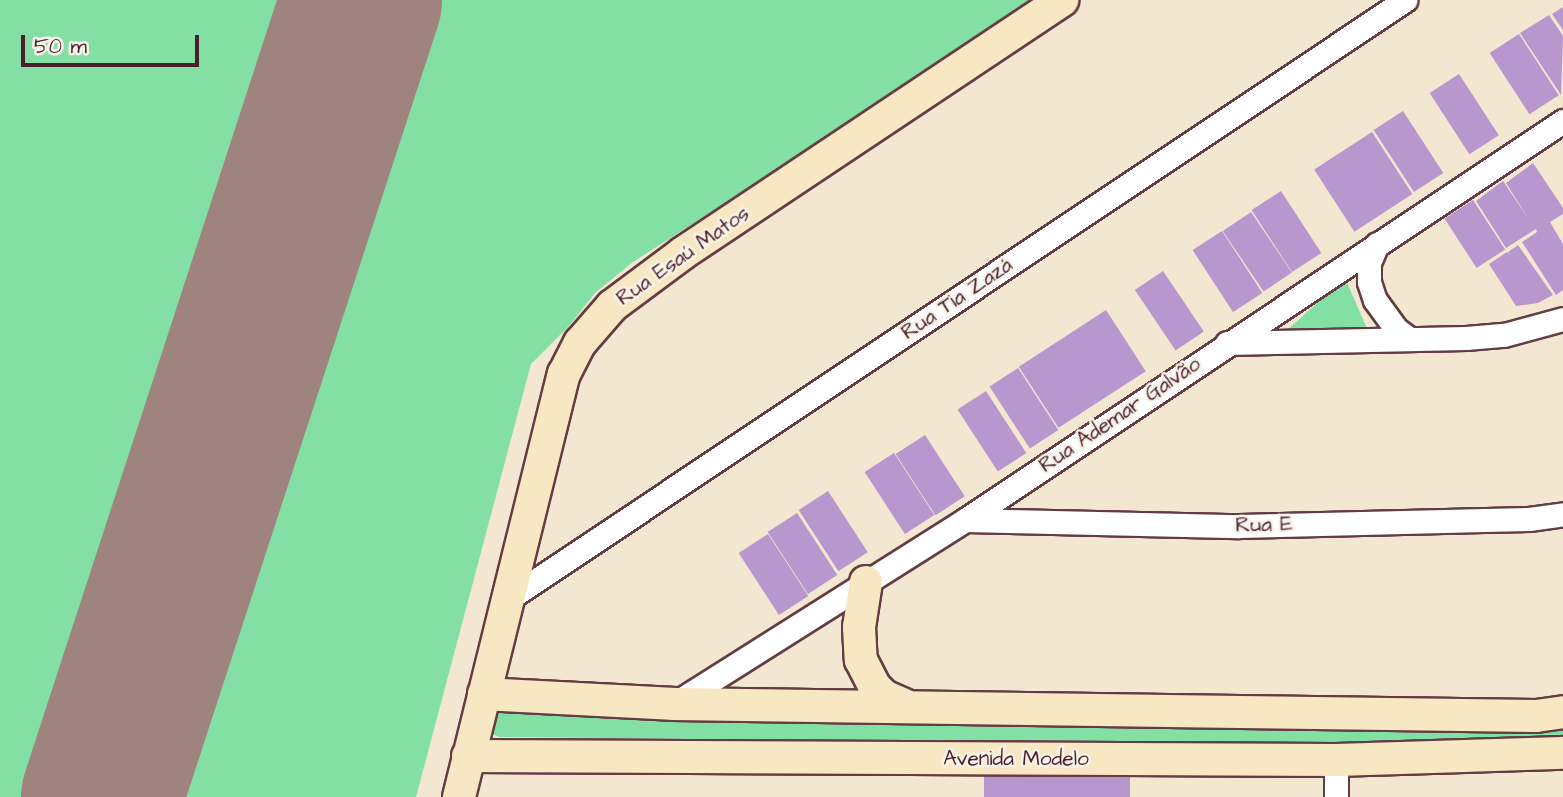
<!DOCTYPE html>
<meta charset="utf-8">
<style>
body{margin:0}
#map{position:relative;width:1563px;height:797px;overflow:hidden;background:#f4e7d1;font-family:"Architects Daughter",sans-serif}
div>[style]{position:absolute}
.green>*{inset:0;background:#84dfa5}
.runway>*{height:161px;margin:-80.5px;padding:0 80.5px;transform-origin:80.5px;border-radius:80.5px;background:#9f837e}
.building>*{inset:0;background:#b896ce;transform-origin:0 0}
.roads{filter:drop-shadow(2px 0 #643d44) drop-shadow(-2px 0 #643d44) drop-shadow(0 2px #643d44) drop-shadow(0 -2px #643d44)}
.street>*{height:23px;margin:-11.5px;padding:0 11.5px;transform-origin:11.5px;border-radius:11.5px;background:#fff}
.secondary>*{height:32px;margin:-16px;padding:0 16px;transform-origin:16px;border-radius:16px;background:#f7e8c3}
span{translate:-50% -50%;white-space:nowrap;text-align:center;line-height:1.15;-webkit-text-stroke:5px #f7f3e8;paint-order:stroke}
.street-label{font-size:21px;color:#4a1f2b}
.scale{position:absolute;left:21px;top:35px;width:178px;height:32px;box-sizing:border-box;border:4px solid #4a1f2b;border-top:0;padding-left:9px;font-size:21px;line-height:24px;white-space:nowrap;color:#4a1f2b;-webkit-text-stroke:5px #f7f3e8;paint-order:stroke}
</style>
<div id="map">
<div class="green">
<i style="clip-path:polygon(0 0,1041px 0,633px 262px,595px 293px,569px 326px,531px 364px,416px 797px,0 797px)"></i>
<i style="clip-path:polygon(1345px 278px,1369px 333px,1284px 333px)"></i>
<i style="clip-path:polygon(502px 711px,695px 720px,950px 723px,1563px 723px,1563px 742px,1275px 745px,499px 737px,492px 734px,489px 725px,494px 716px)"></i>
</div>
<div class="runway">
<i style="left:101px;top:797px;width:838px;rotate:-71.93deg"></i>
</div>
<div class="building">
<i style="clip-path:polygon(1563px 7px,1563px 30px,1552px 14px)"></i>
<i style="clip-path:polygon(1549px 15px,1563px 36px,1561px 95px,1520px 33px)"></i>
<i style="left:1519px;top:34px;width:73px;height:35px;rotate:57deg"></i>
<i style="left:1459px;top:74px;width:73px;height:35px;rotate:57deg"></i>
<i style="left:1403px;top:111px;width:74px;height:35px;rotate:57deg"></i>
<i style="left:1372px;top:132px;width:74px;height:69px;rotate:57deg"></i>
<i style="clip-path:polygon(1533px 163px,1563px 208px,1563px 214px,1550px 222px,1563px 244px,1563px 290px,1556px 295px,1522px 242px,1537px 232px,1536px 229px,1506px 248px,1476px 201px,1503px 181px,1530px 221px,1506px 183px)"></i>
<i style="left:1281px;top:191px;width:74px;height:35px;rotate:57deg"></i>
<i style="left:1473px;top:200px;width:59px;height:34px;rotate:57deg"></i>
<i style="left:1251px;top:212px;width:73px;height:34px;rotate:56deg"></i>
<i style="left:1222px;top:231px;width:74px;height:35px;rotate:57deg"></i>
<i style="clip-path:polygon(1518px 245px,1553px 295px,1538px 303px,1516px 306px,1489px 264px,1507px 252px,1510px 255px,1508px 252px)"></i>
<i style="left:1163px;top:271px;width:73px;height:34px;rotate:56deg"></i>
<i style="left:1106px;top:310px;width:73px;height:104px;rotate:57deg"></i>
<i style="left:1018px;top:368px;width:74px;height:34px;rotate:57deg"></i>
<i style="left:986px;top:391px;width:74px;height:34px;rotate:57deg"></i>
<i style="left:925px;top:435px;width:73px;height:35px;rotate:57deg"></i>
<i style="left:894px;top:453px;width:74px;height:35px;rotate:57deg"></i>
<i style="left:828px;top:491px;width:73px;height:35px;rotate:57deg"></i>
<i style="left:797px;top:513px;width:74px;height:35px;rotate:57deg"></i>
<i style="left:768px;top:534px;width:74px;height:35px;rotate:57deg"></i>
<i style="left:1130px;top:775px;width:22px;height:146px;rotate:90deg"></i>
</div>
<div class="roads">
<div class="street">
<i style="left:1377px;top:244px;width:21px;rotate:113deg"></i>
<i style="left:1369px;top:263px;width:19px;rotate:90deg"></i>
<i style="left:1369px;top:282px;width:19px;rotate:72deg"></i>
<i style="left:1375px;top:300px;width:36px;rotate:54deg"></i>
<i style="left:1396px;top:329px;width:17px;rotate:36deg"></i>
<i style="left:1227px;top:343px;width:239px;rotate:-1.2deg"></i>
<i style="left:1466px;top:338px;width:38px;rotate:-5deg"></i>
<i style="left:1504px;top:335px;width:61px;rotate:-15.2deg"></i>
<i style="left:965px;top:520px;width:274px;rotate:1.3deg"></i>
<i style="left:1239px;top:526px;width:290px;rotate:-1.4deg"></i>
<i style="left:1529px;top:519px;width:34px;rotate:-8deg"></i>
<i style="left:508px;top:599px;width:1079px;rotate:-33.73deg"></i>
<i style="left:674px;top:704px;width:344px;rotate:-32.3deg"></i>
<i style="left:965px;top:520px;width:719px;rotate:-33.71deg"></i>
<i style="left:1336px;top:797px;width:37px;rotate:-90deg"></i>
</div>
<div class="secondary">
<i style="left:866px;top:582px;width:46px;rotate:98.8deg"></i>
<i style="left:859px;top:627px;width:33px;rotate:87deg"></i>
<i style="left:861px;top:660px;width:29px;rotate:63deg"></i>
<i style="left:874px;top:686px;width:14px;rotate:45deg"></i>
<i style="left:884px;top:696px;width:22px;rotate:24deg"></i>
<i style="left:484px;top:694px;width:190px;rotate:3deg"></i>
<i style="left:674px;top:704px;width:862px;rotate:0.8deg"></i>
<i style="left:1536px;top:716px;width:27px;rotate:-8deg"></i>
<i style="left:468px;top:756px;width:868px;rotate:0.26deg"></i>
<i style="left:1336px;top:760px;width:227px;rotate:-1.8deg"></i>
<i style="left:459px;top:797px;width:436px;rotate:-76.1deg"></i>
<i style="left:564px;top:374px;width:35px;rotate:-63deg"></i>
<i style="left:580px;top:343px;width:49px;rotate:-49.1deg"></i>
<i style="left:612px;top:306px;width:89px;rotate:-36.7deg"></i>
<i style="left:683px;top:253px;width:456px;rotate:-33.7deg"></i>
</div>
</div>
<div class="street-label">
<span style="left:683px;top:256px;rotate:-35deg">Rua Esaú Matos</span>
<span style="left:957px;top:299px;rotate:-34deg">Rua Tia Zazá</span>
<span style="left:1120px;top:415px;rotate:-34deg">Rua Ademar Galvão</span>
<span style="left:1264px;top:525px;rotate:-1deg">Rua E</span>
<span style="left:1016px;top:759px">Avenida Modelo</span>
</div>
<div class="scale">50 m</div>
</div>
